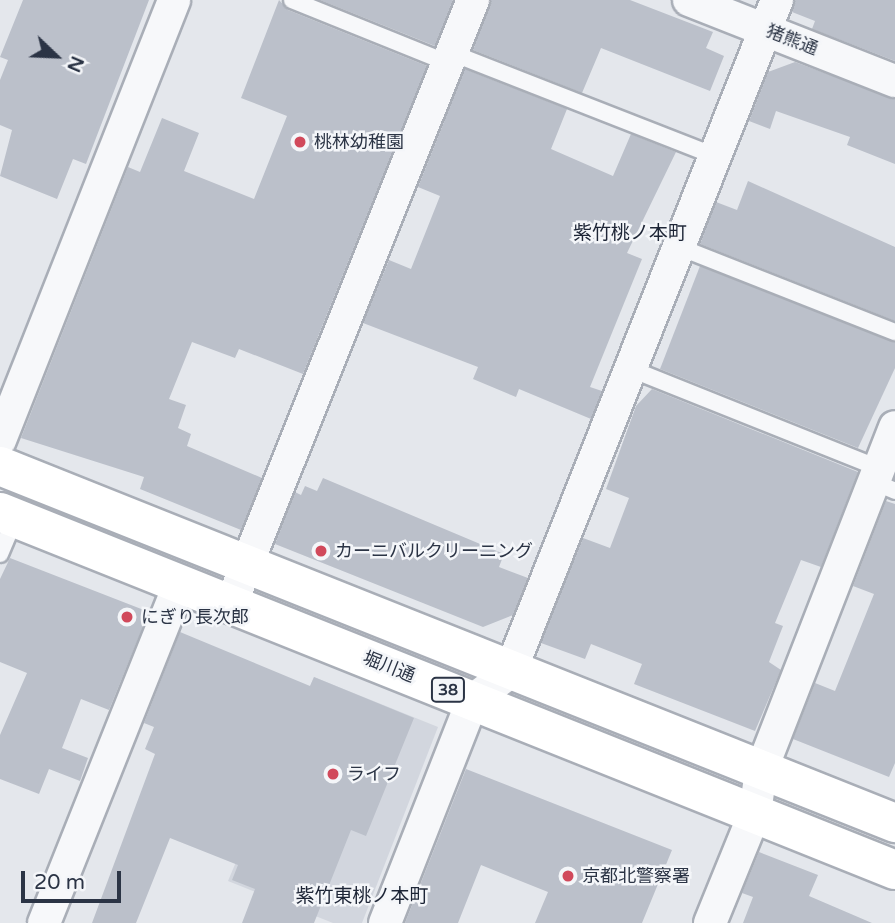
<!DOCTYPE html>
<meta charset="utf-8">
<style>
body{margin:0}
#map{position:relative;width:895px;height:923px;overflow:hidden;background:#e4e7ec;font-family:"Varela Round","Noto Sans JP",sans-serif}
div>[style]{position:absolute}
.built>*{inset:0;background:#d2d6de}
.building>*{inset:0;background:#bbc0ca}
.roads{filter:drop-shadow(2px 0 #a9aeb7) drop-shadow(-2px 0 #a9aeb7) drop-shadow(0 2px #a9aeb7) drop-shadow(0 -2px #a9aeb7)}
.lane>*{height:16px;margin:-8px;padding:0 8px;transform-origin:8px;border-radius:8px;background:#f7f8fa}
.street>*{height:32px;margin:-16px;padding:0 16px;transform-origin:16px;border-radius:16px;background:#f7f8fa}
.primary>*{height:38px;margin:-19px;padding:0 19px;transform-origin:19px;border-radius:19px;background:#fff}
.dots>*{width:19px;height:19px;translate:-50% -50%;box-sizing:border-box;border:4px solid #f4f6f9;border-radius:50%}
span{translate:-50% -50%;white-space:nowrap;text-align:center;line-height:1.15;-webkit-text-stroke:5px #f4f6f9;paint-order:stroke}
.shield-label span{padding:2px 5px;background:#f4f6f9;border:2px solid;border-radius:5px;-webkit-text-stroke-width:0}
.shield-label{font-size:16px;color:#2b3445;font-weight:700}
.street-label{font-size:18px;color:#2b3445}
.poi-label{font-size:18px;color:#2b3445}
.left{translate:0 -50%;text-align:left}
.neighbourhood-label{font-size:19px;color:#1d2536}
.north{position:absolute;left:21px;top:21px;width:70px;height:70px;-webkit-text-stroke:5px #f4f6f9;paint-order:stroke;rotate:113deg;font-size:19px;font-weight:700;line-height:28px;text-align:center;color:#2b3445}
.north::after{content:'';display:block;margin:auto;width:24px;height:32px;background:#2b3445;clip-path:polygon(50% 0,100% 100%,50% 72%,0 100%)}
.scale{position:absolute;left:21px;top:871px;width:100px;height:32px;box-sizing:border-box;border:4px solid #2b3445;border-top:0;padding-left:9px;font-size:21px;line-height:24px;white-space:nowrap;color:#2b3445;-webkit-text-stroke:5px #f4f6f9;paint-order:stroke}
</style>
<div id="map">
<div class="built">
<i style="clip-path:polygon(314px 677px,438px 727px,362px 923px,333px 923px,228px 881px)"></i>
</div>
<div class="building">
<i style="clip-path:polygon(23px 0,149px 0,86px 164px,73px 159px,57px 199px,0 176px,12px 130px,0 125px,0 80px,8px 60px,0 57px)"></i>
<i style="clip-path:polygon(279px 0,288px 10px,427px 66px,303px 374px,239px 349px,235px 358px,192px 342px,169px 399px,186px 405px,178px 428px,191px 434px,187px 446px,262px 478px,241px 530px,140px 489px,144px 477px,21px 438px,128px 167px,140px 172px,162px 118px,199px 133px,184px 171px,254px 199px,287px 116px,241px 98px)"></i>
<i style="clip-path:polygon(320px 0,453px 0,435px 46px)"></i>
<i style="clip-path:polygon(491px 0,630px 0,713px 32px,706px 48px,724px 56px,710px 91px,601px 48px,582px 93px,473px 50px)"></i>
<i style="clip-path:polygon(795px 0,895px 0,895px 61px,812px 29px,815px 21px,792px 12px)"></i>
<i style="clip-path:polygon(795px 62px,895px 99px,895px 164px,847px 145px,850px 137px,776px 111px,770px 129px,749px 121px,768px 72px)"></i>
<i style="clip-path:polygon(465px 69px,567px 109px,551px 149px,613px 176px,631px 134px,676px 152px,627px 253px,642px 259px,590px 387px,602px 391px,591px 419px,519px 389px,516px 397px,473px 379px,478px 367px,363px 323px,389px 260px,411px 269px,440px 196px,418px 187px)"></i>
<i style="clip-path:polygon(748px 181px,895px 247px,895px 321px,700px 244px,716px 202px,737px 210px)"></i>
<i style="clip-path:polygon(700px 266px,895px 342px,895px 368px,858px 448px,660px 369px)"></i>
<i style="clip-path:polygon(652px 389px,858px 472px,821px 567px,801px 560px,775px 623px,783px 626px,769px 662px,781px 670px,755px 731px,634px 684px,642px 664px,591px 644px,585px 659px,541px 643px,583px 538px,610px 548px,629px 498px,606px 489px,636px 406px)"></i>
<i style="clip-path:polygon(323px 478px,504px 554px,499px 567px,528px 578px,513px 615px,483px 627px,275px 544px,295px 492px,301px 495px,305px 486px,317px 491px)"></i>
<i style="clip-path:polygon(886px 501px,895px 504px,895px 763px,889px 777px,793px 739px,815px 683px,835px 691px,874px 594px,853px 586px)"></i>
<i style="clip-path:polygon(10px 558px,149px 612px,109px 710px,81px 699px,62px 748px,88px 758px,80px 781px,49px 769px,39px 794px,0 779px,0 735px,27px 673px,0 662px,0 579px)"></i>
<i style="clip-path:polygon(180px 632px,310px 686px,314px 677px,414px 718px,366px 836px,351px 830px,314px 923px,242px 923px,255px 889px,232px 880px,238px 865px,170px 838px,136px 923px,92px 923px,155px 754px,145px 749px,154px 727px,144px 723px)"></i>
<i style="clip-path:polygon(466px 769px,672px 850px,642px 923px,535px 923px,548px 892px,481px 865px,458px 923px,405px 923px)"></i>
<i style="clip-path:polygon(759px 852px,818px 875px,809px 896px,872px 923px,743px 923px,753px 897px,742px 893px)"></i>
</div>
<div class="roads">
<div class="lane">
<i style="left:292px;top:0;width:168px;rotate:22deg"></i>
<i style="left:452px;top:53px;width:282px;rotate:21.4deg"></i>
<i style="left:679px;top:247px;width:232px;rotate:21.5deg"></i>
<i style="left:631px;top:369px;width:267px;rotate:21.8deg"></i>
<i style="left:874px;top:482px;width:23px;rotate:23deg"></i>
<i style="left:0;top:554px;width:39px;rotate:-67deg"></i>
</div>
<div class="street">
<i style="left:689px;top:0;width:221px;rotate:21.5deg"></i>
<i style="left:0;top:440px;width:473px;rotate:-68.4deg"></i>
<i style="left:231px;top:604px;width:651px;rotate:-68.17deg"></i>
<i style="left:44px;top:923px;width:366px;rotate:-68.2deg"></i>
<i style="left:385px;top:923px;width:240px;rotate:-68.5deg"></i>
<i style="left:473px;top:700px;width:46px;rotate:-37.1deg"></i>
<i style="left:510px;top:672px;width:723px;rotate:-68.33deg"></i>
<i style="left:710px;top:923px;width:119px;rotate:-67.8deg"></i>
<i style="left:755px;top:813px;width:42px;rotate:-81.9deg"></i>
<i style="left:761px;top:771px;width:369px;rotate:-68.7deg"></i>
</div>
<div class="primary">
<i style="left:0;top:466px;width:964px;rotate:21.75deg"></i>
<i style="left:0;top:512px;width:964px;rotate:21.8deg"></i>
</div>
</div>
<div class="dots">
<i style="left:300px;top:142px;background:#d1495b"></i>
<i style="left:321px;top:551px;background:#d1495b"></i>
<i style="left:127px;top:617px;background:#d1495b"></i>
<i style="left:333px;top:774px;background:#d1495b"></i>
<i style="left:568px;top:876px;background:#d1495b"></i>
</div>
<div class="shield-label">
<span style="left:448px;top:690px">38</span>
</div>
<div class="street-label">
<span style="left:792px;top:40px;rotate:21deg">猪熊通</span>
<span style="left:389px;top:667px;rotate:22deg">堀川通</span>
</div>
<div class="poi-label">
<span class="left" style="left:314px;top:142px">桃林幼稚園</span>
<span class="left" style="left:335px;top:551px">カーニバルクリーニング</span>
<span class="left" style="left:141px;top:617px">にぎり長次郎</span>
<span class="left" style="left:347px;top:774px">ライフ</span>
<span class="left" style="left:582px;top:876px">京都北警察署</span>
</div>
<div class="neighbourhood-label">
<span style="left:630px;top:234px">紫竹桃ノ本町</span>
<span style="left:362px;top:897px">紫竹東桃ノ本町</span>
</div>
<div class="north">N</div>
<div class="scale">20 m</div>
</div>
